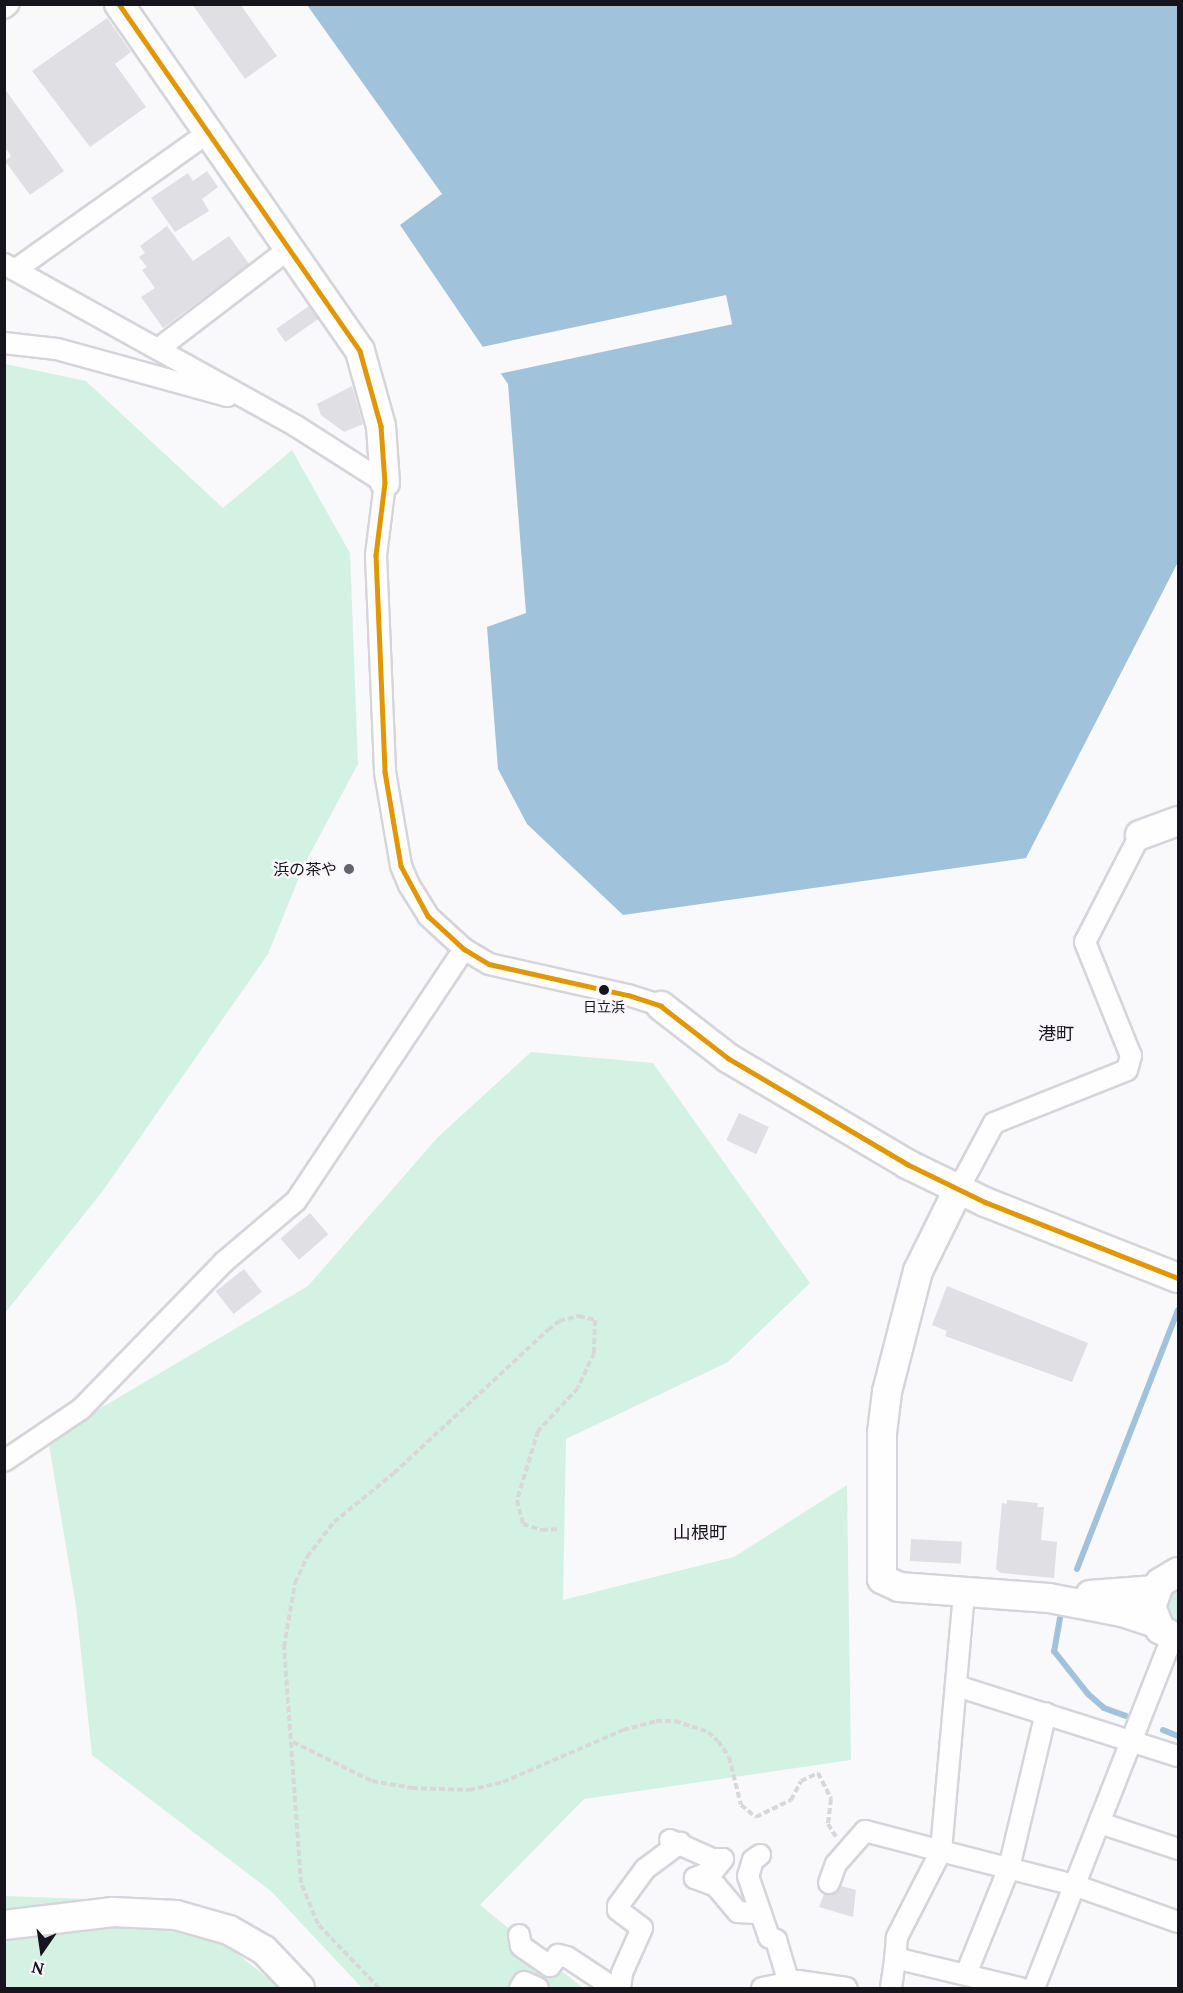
<!DOCTYPE html>
<meta charset="utf-8">
<style>
body{margin:0}
#map{position:relative;width:1183px;height:1993px;overflow:hidden;background:#f9f8fb;font-family:Lora,"Noto Sans JP",serif}
div>[style]{position:absolute}
.green>*{inset:0;background:#d4f2e3}
.water>*{inset:0;background:#a0c2da}
.pier>*{inset:0;background:#f9f8fb;transform-origin:0 0}
.stream>*{height:6px;margin:-3px;padding:0 3px;transform-origin:3px;border-radius:3px;background:#a0c2da}
.building>*{inset:0;background:#e0dfe4;transform-origin:0 0}
.path>*{height:4px;margin-top:-2px;transform-origin:0;background:repeating-linear-gradient(90deg,#d8d8d8 0 6px,transparent 0 9px)}
.roads{filter:drop-shadow(2px 0 #d6d4da) drop-shadow(-2px 0 #d6d4da) drop-shadow(0 2px #d6d4da) drop-shadow(0 -2px #d6d4da)}
.street>*{height:20px;margin:-10px;padding:0 10px;transform-origin:10px;border-radius:10px;background:#fefefe}
.secondary>*{height:28px;margin:-14px;padding:0 14px;transform-origin:14px;border-radius:14px;background:#fefefe}
.bus-1>*{height:4.5px;margin:-2.25px;padding:0 2.25px;transform-origin:2.25px;border-radius:2.25px;background:#e09703}
.dots>*{width:16px;height:16px;translate:-50% -50%;box-sizing:border-box;border:3px solid #f9f7fc;border-radius:50%}
span{translate:-50% -50%;white-space:nowrap;text-align:center;line-height:1.15;-webkit-text-stroke:4.5px #f9f7fc;paint-order:stroke}
.bus-label{font-size:14px;color:#16141c}
.poi-label{font-size:16px;color:#16141c}
.right{translate:-100% -50%;text-align:right}
.neighbourhood-label{font-size:18px;color:#16141c}
.frame{position:absolute;inset:0;border:6px solid #16141c;pointer-events:none}
.north{position:absolute;left:12px;top:1921px;width:60px;height:60px;-webkit-text-stroke:4px #f9f7fc;paint-order:stroke;rotate:193deg;font-size:16px;font-weight:700;line-height:24px;text-align:center;color:#16141c}
.north::after{content:'';display:block;margin:auto;width:21px;height:27px;background:#16141c;clip-path:polygon(50% 0,100% 100%,50% 72%,0 100%)}
</style>
<div id="map">
<div class="green">
<i style="clip-path:polygon(5px 364px,86px 381px,223px 508px,292px 450px,350px 553px,358px 764px,304px 865px,268px 954px,102px 1192px,5px 1313px)"></i>
<i style="clip-path:polygon(531px 1052px,653px 1063px,810px 1283px,728px 1362px,566px 1439px,563px 1600px,734px 1557px,847px 1485px,851px 1760px,584px 1799px,480px 1905px,583px 1988px,362px 1988px,272px 1892px,92px 1755px,76px 1606px,48px 1439px,308px 1286px,438px 1137px)"></i>
<i style="clip-path:polygon(1178px 1589px,1178px 1625px,1169px 1617px,1167px 1604px)"></i>
<i style="clip-path:polygon(5px 1896px,173px 1902px,280px 1988px,5px 1988px)"></i>
</div>
<div class="water">
<i style="clip-path:polygon(307px 5px,1178px 5px,1178px 562px,1026px 858px,623px 915px,527px 824px,498px 769px,487px 627px,526px 613px,508px 384px,400px 225px,442px 194px)"></i>
</div>
<div class="pier">
<i style="left:726px;top:295px;width:30px;height:252px;rotate:78deg"></i>
</div>
<div class="stream">
<i style="left:1077px;top:1569px;width:278px;rotate:-68.7deg"></i>
<i style="left:1060px;top:1618px;width:34px;rotate:100deg"></i>
<i style="left:1054px;top:1651px;width:55px;rotate:51.7deg"></i>
<i style="left:1088px;top:1694px;width:21px;rotate:41deg"></i>
<i style="left:1104px;top:1708px;width:23px;rotate:20deg"></i>
<i style="left:1163px;top:1730px;width:16px;rotate:22deg"></i>
</div>
<div class="building">
<i style="clip-path:polygon(192px 4px,240px 4px,277px 56px,245px 79px)"></i>
<i style="clip-path:polygon(107px 18px,131px 52px,115px 64px,146px 107px,90px 147px,32px 71px)"></i>
<i style="clip-path:polygon(4px 88px,64px 171px,30px 195px,5px 161px,11px 156px,4px 146px)"></i>
<i style="clip-path:polygon(207px 171px,218px 187px,202px 199px,209px 211px,175px 232px,151px 198px,188px 173px,193px 181px)"></i>
<i style="clip-path:polygon(167px 226px,193px 261px,229px 236px,249px 264px,163px 328px,141px 297px,155px 288px,142px 270px,147px 267px,139px 257px,145px 253px,140px 246px)"></i>
<i style="left:309px;top:306px;width:16px;height:40px;rotate:55deg"></i>
<i style="clip-path:polygon(352px 386px,363px 424px,344px 432px,321px 415px,317px 404px)"></i>
<i style="left:739px;top:1113px;width:33px;height:30px;rotate:25deg"></i>
<i style="left:310px;top:1213px;width:28px;height:39px;rotate:49deg"></i>
<i style="left:244px;top:1269px;width:29px;height:36px;rotate:52deg"></i>
<i style="clip-path:polygon(947px 1286px,1088px 1343px,1072px 1382px,945px 1336px,947px 1331px,932px 1325px)"></i>
<i style="clip-path:polygon(1007px 1500px,1038px 1503px,1037px 1507px,1044px 1507px,1041px 1540px,1057px 1542px,1054px 1578px,1001px 1573px,996px 1569px,1002px 1503px,1007px 1504px)"></i>
<i style="left:911px;top:1539px;width:51px;height:22px;rotate:3deg"></i>
<i style="clip-path:polygon(841px 1886px,856px 1890px,853px 1917px,819px 1907px,824px 1894px,836px 1893px)"></i>
</div>
<div class="path">
<i style="left:293px;top:1742px;width:88px;rotate:26.3deg"></i>
<i style="left:372px;top:1781px;width:41px;rotate:9.9deg"></i>
<i style="left:412px;top:1788px;width:57px;rotate:2deg"></i>
<i style="left:469px;top:1790px;width:35px;rotate:-13deg"></i>
<i style="left:503px;top:1782px;width:131px;rotate:-23.4deg"></i>
<i style="left:623px;top:1730px;width:34px;rotate:-15deg"></i>
<i style="left:656px;top:1721px;width:19px"></i>
<i style="left:675px;top:1721px;width:35px;rotate:18deg"></i>
<i style="left:708px;top:1732px;width:13px;rotate:42deg"></i>
<i style="left:718px;top:1741px;width:19px;rotate:55deg"></i>
<i style="left:729px;top:1757px;width:49px;rotate:76deg"></i>
<i style="left:741px;top:1805px;width:19px;rotate:39deg"></i>
<i style="left:756px;top:1817px;width:39px;rotate:-26deg"></i>
<i style="left:791px;top:1800px;width:21px;rotate:-62deg"></i>
<i style="left:801px;top:1781px;width:19px;rotate:-25deg"></i>
<i style="left:818px;top:1773px;width:29px;rotate:63deg"></i>
<i style="left:831px;top:1799px;width:25px;rotate:97deg"></i>
<i style="left:828px;top:1824px;width:15px;rotate:58deg"></i>
<i style="left:379px;top:1988px;width:88px;rotate:-133.6deg"></i>
<i style="left:318px;top:1924px;width:44px;rotate:-112.5deg"></i>
<i style="left:301px;top:1883px;width:237px;rotate:-94.1deg"></i>
<i style="left:284px;top:1647px;width:65px;rotate:-80.2deg"></i>
<i style="left:295px;top:1583px;width:29px;rotate:-65deg"></i>
<i style="left:307px;top:1557px;width:44px;rotate:-52.4deg"></i>
<i style="left:334px;top:1522px;width:77px;rotate:-39.2deg"></i>
<i style="left:394px;top:1473px;width:210px;rotate:-42.9deg"></i>
<i style="left:548px;top:1330px;width:14px;rotate:-39deg"></i>
<i style="left:559px;top:1321px;width:21px;rotate:-14deg"></i>
<i style="left:579px;top:1316px;width:16px;rotate:14deg"></i>
<i style="left:595px;top:1320px;width:33px;rotate:92deg"></i>
<i style="left:594px;top:1353px;width:38px;rotate:115deg"></i>
<i style="left:578px;top:1388px;width:59px;rotate:132.9deg"></i>
<i style="left:538px;top:1431px;width:72px;rotate:106.9deg"></i>
<i style="left:517px;top:1500px;width:25px;rotate:76deg"></i>
<i style="left:523px;top:1524px;width:20px;rotate:18deg"></i>
<i style="left:542px;top:1530px;width:18px;rotate:-3deg"></i>
</div>
<div class="roads">
<div class="street">
<i style="left:4px;top:8px;width:6px;rotate:-39deg"></i>
<i style="left:4px;top:264px;width:334px;rotate:29deg"></i>
<i style="left:296px;top:426px;width:106px;rotate:32.6deg"></i>
<i style="left:385px;top:483px;width:73px;rotate:97.1deg"></i>
<i style="left:376px;top:555px;width:217px;rotate:87.6deg"></i>
<i style="left:385px;top:772px;width:95px;rotate:80.3deg"></i>
<i style="left:401px;top:866px;width:21px;rotate:67deg"></i>
<i style="left:409px;top:885px;width:36px;rotate:58deg"></i>
<i style="left:428px;top:916px;width:49px;rotate:42.5deg"></i>
<i style="left:464px;top:949px;width:29px;rotate:31deg"></i>
<i style="left:489px;top:964px;width:142px;rotate:12.6deg"></i>
<i style="left:628px;top:995px;width:35px;rotate:18deg"></i>
<i style="left:15px;top:270px;width:237px;rotate:-35.4deg"></i>
<i style="left:4px;top:343px;width:53px;rotate:6.5deg"></i>
<i style="left:57px;top:349px;width:177px;rotate:15.4deg"></i>
<i style="left:158px;top:349px;width:165px;rotate:-37.4deg"></i>
<i style="left:958px;top:1190px;width:76px;rotate:-61.8deg"></i>
<i style="left:994px;top:1123px;width:143px;rotate:-21.7deg"></i>
<i style="left:1127px;top:1070px;width:15px;rotate:-74deg"></i>
<i style="left:1131px;top:1056px;width:123px;rotate:-112deg"></i>
<i style="left:1085px;top:942px;width:120px;rotate:-62.8deg"></i>
<i style="left:4px;top:1461px;width:93px;rotate:-34deg"></i>
<i style="left:81px;top:1409px;width:205px;rotate:-45.8deg"></i>
<i style="left:224px;top:1262px;width:94px;rotate:-40.3deg"></i>
<i style="left:296px;top:1201px;width:303px;rotate:-56.3deg"></i>
<i style="left:964px;top:1593px;width:259px;rotate:95.1deg"></i>
<i style="left:941px;top:1851px;width:137px;rotate:14.3deg"></i>
<i style="left:1074px;top:1885px;width:110px;rotate:19.6deg"></i>
<i style="left:957px;top:1686px;width:232px;rotate:17.6deg"></i>
<i style="left:1100px;top:1823px;width:82px;rotate:18.4deg"></i>
<i style="left:670px;top:1840px;width:46px;rotate:24.3deg"></i>
<i style="left:712px;top:1859px;width:11px"></i>
<i style="left:723px;top:1859px;width:14px;rotate:129deg"></i>
<i style="left:714px;top:1870px;width:21px;rotate:157deg"></i>
<i style="left:695px;top:1878px;width:22px;rotate:21deg"></i>
<i style="left:716px;top:1886px;width:34px;rotate:50deg"></i>
<i style="left:738px;top:1912px;width:22px;rotate:3deg"></i>
<i style="left:760px;top:1855px;width:9px;rotate:144deg"></i>
<i style="left:753px;top:1860px;width:17px;rotate:107deg"></i>
<i style="left:748px;top:1876px;width:65px;rotate:71deg"></i>
<i style="left:769px;top:1937px;width:8px;rotate:23deg"></i>
<i style="left:776px;top:1940px;width:45px;rotate:73.2deg"></i>
<i style="left:829px;top:1883px;width:20px;rotate:-70deg"></i>
<i style="left:836px;top:1864px;width:44px;rotate:-48.7deg"></i>
<i style="left:865px;top:1831px;width:79px;rotate:14.7deg"></i>
<i style="left:941px;top:1851px;width:97px;rotate:117.1deg"></i>
<i style="left:897px;top:1937px;width:21px;rotate:95deg"></i>
<i style="left:895px;top:1958px;width:129px;rotate:13.5deg"></i>
<i style="left:519px;top:1935px;width:11px;rotate:80deg"></i>
<i style="left:521px;top:1946px;width:35px;rotate:35deg"></i>
<i style="left:550px;top:1966px;width:14px;rotate:-54deg"></i>
<i style="left:558px;top:1955px;width:9px;rotate:13deg"></i>
<i style="left:567px;top:1957px;width:56px;rotate:33.4deg"></i>
<i style="left:966px;top:1974px;width:114px;rotate:-67.9deg"></i>
<i style="left:1009px;top:1868px;width:159px;rotate:-76.6deg"></i>
<i style="left:520px;top:1988px;width:7px;rotate:-56deg"></i>
<i style="left:524px;top:1982px;width:15px;rotate:23deg"></i>
<i style="left:620px;top:1988px;width:15px;rotate:-82deg"></i>
<i style="left:622px;top:1973px;width:49px;rotate:-66deg"></i>
<i style="left:642px;top:1928px;width:30px;rotate:-143deg"></i>
<i style="left:618px;top:1910px;width:4px;rotate:-90deg"></i>
<i style="left:618px;top:1906px;width:46px;rotate:-53.9deg"></i>
<i style="left:645px;top:1869px;width:44px;rotate:-36.6deg"></i>
<i style="left:762px;top:1988px;width:37px;rotate:-11deg"></i>
<i style="left:798px;top:1981px;width:49px;rotate:8.1deg"></i>
<i style="left:891px;top:1988px;width:30px;rotate:-82deg"></i>
<i style="left:1034px;top:1988px;width:376px;rotate:-68.5deg"></i>
</div>
<div class="secondary">
<i style="left:119px;top:4px;width:422px;rotate:55.2deg"></i>
<i style="left:360px;top:351px;width:78px;rotate:74.4deg"></i>
<i style="left:381px;top:426px;width:57px;rotate:86deg"></i>
<i style="left:1140px;top:835px;width:40px;rotate:-20.2deg"></i>
<i style="left:661px;top:1006px;width:85px;rotate:37.8deg"></i>
<i style="left:728px;top:1058px;width:208px;rotate:30.6deg"></i>
<i style="left:907px;top:1164px;width:87px;rotate:26deg"></i>
<i style="left:985px;top:1202px;width:207px;rotate:21.5deg"></i>
<i style="left:958px;top:1190px;width:90px;rotate:116.3deg"></i>
<i style="left:918px;top:1271px;width:125px;rotate:104.4deg"></i>
<i style="left:887px;top:1392px;width:41px;rotate:97deg"></i>
<i style="left:882px;top:1433px;width:146px;rotate:90deg"></i>
<i style="left:882px;top:1579px;width:19px;rotate:25deg"></i>
<i style="left:899px;top:1587px;width:150px;rotate:4.2deg"></i>
<i style="left:1049px;top:1598px;width:74px;rotate:10.9deg"></i>
<i style="left:1122px;top:1612px;width:35px;rotate:18deg"></i>
<i style="left:1178px;top:1572px;width:21px;rotate:149deg"></i>
<i style="left:1160px;top:1583px;width:25px;rotate:111deg"></i>
<i style="left:1151px;top:1606px;width:25px;rotate:69deg"></i>
<i style="left:1160px;top:1629px;width:21px;rotate:31deg"></i>
<i style="left:1090px;top:1595px;width:65px;rotate:-4.4deg"></i>
<i style="left:4px;top:1925px;width:110px;rotate:-6.8deg"></i>
<i style="left:113px;top:1912px;width:63px;rotate:2.7deg"></i>
<i style="left:176px;top:1915px;width:55px;rotate:15.8deg"></i>
<i style="left:229px;top:1930px;width:40px;rotate:29.7deg"></i>
<i style="left:264px;top:1950px;width:52px;rotate:46.5deg"></i>
</div>
</div>
<div class="bus-1">
<i style="left:119px;top:4px;width:422px;rotate:55.2deg"></i>
<i style="left:360px;top:351px;width:78px;rotate:74.4deg"></i>
<i style="left:381px;top:426px;width:57px;rotate:86deg"></i>
<i style="left:385px;top:483px;width:73px;rotate:97.1deg"></i>
<i style="left:376px;top:555px;width:217px;rotate:87.6deg"></i>
<i style="left:385px;top:772px;width:95px;rotate:80.3deg"></i>
<i style="left:401px;top:866px;width:57px;rotate:61.6deg"></i>
<i style="left:428px;top:916px;width:49px;rotate:42.5deg"></i>
<i style="left:464px;top:949px;width:29px;rotate:31deg"></i>
<i style="left:489px;top:964px;width:142px;rotate:12.6deg"></i>
<i style="left:628px;top:995px;width:35px;rotate:18deg"></i>
<i style="left:661px;top:1006px;width:85px;rotate:37.8deg"></i>
<i style="left:728px;top:1058px;width:208px;rotate:30.6deg"></i>
<i style="left:907px;top:1164px;width:87px;rotate:26deg"></i>
<i style="left:985px;top:1202px;width:207px;rotate:21.5deg"></i>
</div>
<div class="dots">
<i style="left:349px;top:869px;background:#65646a"></i>
<i style="left:604px;top:990px;background:#16141c"></i>
</div>
<div class="bus-label">
<span style="left:604px;top:1007px">日立浜</span>
</div>
<div class="poi-label">
<span class="right" style="left:337px;top:869px">浜の茶や</span>
</div>
<div class="neighbourhood-label">
<span style="left:1056px;top:1034px">港町</span>
<span style="left:700px;top:1533px">山根町</span>
</div>
<div class="frame"></div>
<div class="north">N</div>
</div>
